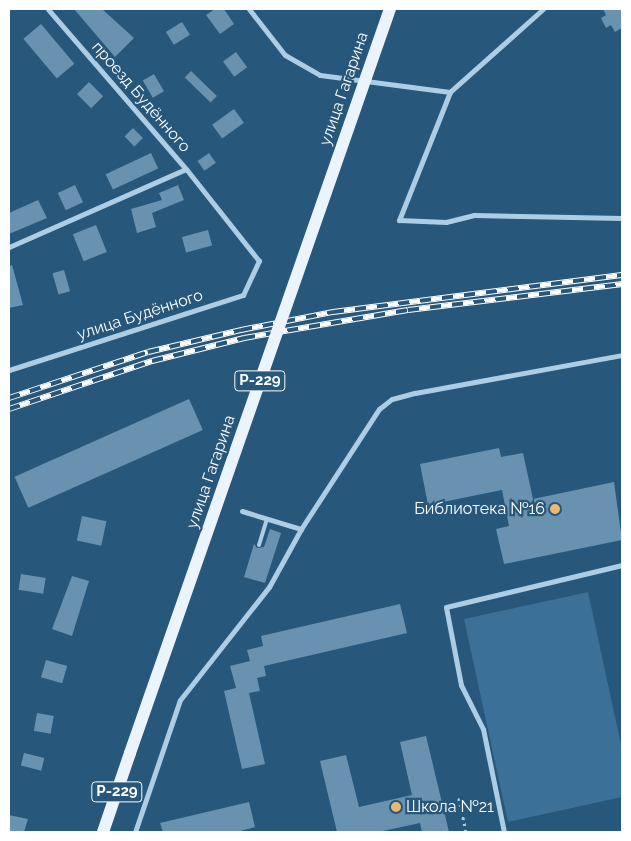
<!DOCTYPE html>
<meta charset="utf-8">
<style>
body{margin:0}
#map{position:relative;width:631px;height:841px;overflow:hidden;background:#27577b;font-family:Raleway,sans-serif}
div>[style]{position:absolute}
.green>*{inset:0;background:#3b7198}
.building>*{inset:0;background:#6892b0;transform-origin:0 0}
.path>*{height:2.5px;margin-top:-1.25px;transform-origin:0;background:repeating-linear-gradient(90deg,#accde4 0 2.5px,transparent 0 6.5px)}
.lane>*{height:4px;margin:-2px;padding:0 2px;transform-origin:2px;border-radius:2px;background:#accde4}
.street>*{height:5px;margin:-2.5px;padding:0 2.5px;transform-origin:2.5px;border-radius:2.5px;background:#accde4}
.primary>*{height:12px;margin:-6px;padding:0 6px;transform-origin:6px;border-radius:6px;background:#ebf4fc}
.rail>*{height:5.5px;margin-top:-2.75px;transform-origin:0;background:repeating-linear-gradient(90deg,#27577b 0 11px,#fff 0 22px);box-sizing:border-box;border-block:1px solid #fff}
.primary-bridge>*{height:12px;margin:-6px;padding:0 6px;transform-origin:6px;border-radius:6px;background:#ebf4fc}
.dots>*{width:14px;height:14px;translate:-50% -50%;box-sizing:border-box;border:2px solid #27577b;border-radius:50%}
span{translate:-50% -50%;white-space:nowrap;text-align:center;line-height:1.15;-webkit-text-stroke:4.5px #27577b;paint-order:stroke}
.shield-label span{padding:1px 4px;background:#27577b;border:1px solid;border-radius:4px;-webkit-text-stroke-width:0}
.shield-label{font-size:15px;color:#fff;font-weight:700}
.street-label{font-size:16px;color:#fff}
.poi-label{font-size:16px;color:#fff}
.right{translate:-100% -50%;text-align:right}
.left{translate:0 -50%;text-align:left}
.frame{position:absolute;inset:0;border:10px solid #fff;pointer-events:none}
</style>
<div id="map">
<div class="green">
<i style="clip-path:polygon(588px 592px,622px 749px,622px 797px,508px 822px,464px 619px)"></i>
</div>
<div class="building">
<i style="clip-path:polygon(74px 9px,102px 9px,134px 38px,115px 57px)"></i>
<i style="clip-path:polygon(215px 9px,224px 9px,234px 24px,220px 34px,206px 15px)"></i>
<i style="clip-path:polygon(603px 9px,622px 9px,622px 28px,615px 32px,611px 25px,606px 28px,601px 18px,606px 15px)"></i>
<i style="left:182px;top:22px;width:15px;height:19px;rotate:58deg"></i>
<i style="left:41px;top:24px;width:52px;height:23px;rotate:50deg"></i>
<i style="left:236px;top:52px;width:19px;height:16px;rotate:54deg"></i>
<i style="left:191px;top:71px;width:36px;height:9px;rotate:44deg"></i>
<i style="left:154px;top:74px;width:20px;height:13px;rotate:60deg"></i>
<i style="left:89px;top:82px;width:20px;height:17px;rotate:45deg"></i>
<i style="left:234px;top:109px;width:17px;height:27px;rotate:54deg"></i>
<i style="left:133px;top:128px;width:14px;height:12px;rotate:45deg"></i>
<i style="left:151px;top:153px;width:17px;height:50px;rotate:65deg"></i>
<i style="left:209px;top:153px;width:12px;height:14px;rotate:55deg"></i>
<i style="left:75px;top:185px;width:19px;height:19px;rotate:65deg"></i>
<i style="clip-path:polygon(178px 185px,184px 200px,152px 213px,156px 227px,137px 233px,131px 209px,162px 200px,159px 193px)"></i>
<i style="clip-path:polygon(38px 200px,47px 218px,9px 234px,9px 213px)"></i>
<i style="left:96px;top:225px;width:29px;height:25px;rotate:68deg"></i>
<i style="left:208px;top:230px;width:16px;height:27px;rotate:75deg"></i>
<i style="clip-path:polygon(12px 265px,23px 305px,9px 308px,9px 266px)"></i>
<i style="left:64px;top:270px;width:22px;height:12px;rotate:74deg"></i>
<i style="left:189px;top:399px;width:34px;height:191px;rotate:66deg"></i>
<i style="clip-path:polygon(499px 448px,501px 457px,523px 453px,533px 499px,614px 482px,622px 540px,504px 564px,496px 529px,509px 526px,502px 490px,428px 505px,420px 464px)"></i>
<i style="left:82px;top:516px;width:25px;height:25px;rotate:12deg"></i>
<i style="clip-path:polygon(270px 529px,281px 533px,265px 583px,244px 577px,254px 544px,257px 548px,264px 547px)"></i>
<i style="left:21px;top:574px;width:25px;height:16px;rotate:9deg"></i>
<i style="clip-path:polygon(72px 576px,89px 581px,72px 636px,52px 629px)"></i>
<i style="clip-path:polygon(400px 604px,407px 633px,264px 666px,266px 676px,257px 678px,260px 691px,249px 693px,265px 764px,242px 769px,224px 691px,236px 688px,230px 666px,250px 661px,247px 650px,263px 646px,261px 636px)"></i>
<i style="left:46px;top:660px;width:22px;height:18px;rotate:16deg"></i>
<i style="left:37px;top:713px;width:17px;height:18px;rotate:10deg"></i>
<i style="clip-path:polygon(426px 736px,449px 832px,422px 832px,420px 823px,378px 832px,337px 832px,320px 761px,346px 755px,359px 807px,412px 795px,400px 742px)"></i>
<i style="left:24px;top:753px;width:21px;height:13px;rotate:14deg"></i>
<i style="clip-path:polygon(249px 802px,255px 827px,237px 832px,163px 832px,160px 823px)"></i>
<i style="clip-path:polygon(9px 815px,28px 819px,24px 832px,9px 832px)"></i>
</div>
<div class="path">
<i style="left:459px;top:798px;width:35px;rotate:78deg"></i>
</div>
<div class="lane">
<i style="left:259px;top:545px;width:27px;rotate:-73deg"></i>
</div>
<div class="street">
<i style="left:249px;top:9px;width:58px;rotate:52deg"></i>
<i style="left:285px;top:55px;width:40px;rotate:29.7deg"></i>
<i style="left:320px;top:75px;width:131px;rotate:7.5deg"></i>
<i style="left:543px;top:9px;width:125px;rotate:138.3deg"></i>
<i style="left:450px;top:92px;width:138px;rotate:111.7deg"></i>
<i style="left:399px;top:220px;width:47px;rotate:2.4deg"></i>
<i style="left:446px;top:222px;width:29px;rotate:-14deg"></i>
<i style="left:474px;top:215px;width:148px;rotate:1.2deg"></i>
<i style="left:9px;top:247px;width:193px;rotate:-23.8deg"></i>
<i style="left:186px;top:169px;width:211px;rotate:-130.8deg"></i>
<i style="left:9px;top:370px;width:246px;rotate:-17.8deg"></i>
<i style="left:243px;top:295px;width:38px;rotate:-65deg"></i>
<i style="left:259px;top:261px;width:117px;rotate:-128.4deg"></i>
<i style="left:242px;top:511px;width:62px;rotate:17deg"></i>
<i style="left:135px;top:832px;width:139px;rotate:-71.2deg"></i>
<i style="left:180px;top:700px;width:144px;rotate:-51.8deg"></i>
<i style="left:269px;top:587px;width:66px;rotate:-61.1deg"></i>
<i style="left:301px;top:529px;width:143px;rotate:-57deg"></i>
<i style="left:379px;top:409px;width:16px;rotate:-38deg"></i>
<i style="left:392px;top:399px;width:24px;rotate:-15deg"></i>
<i style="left:415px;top:393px;width:210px;rotate:-10.4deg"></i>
<i style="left:504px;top:832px;width:105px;rotate:-101.5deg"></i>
<i style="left:483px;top:729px;width:49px;rotate:-116.6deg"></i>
<i style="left:461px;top:685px;width:79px;rotate:-100.9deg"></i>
<i style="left:446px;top:607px;width:181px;rotate:-13.4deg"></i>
</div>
<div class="primary">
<i style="left:103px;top:832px;width:83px;rotate:-71.1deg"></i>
</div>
<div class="rail">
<i style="left:9px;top:398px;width:146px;rotate:-18.3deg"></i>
<i style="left:148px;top:352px;width:96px;rotate:-13.3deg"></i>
<i style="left:241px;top:330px;width:94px;rotate:-11.1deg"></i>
<i style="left:333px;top:312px;width:291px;rotate:-7.3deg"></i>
<i style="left:9px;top:409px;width:151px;rotate:-18.6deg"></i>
<i style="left:152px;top:361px;width:95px;rotate:-14deg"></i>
<i style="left:244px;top:338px;width:166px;rotate:-9.7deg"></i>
<i style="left:408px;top:310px;width:216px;rotate:-6.9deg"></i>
</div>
<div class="primary-bridge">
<i style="left:130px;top:753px;width:788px;rotate:-70.74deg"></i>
</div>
<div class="dots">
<i style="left:555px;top:509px;background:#ebb872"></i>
<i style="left:396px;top:807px;background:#ebb872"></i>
</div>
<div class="shield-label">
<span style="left:260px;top:381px">Р-229</span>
<span style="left:117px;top:792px">Р-229</span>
</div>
<div class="street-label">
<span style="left:344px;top:89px;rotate:-71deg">улица Гагарина</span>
<span style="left:141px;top:97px;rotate:49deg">проезд Будённого</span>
<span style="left:140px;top:315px;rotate:-18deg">улица Будённого</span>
<span style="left:211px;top:472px;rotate:-71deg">улица Гагарина</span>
</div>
<div class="poi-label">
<span class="right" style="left:545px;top:509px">Библиотека №16</span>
<span class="left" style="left:406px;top:807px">Школа №21</span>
</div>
<div class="frame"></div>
</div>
